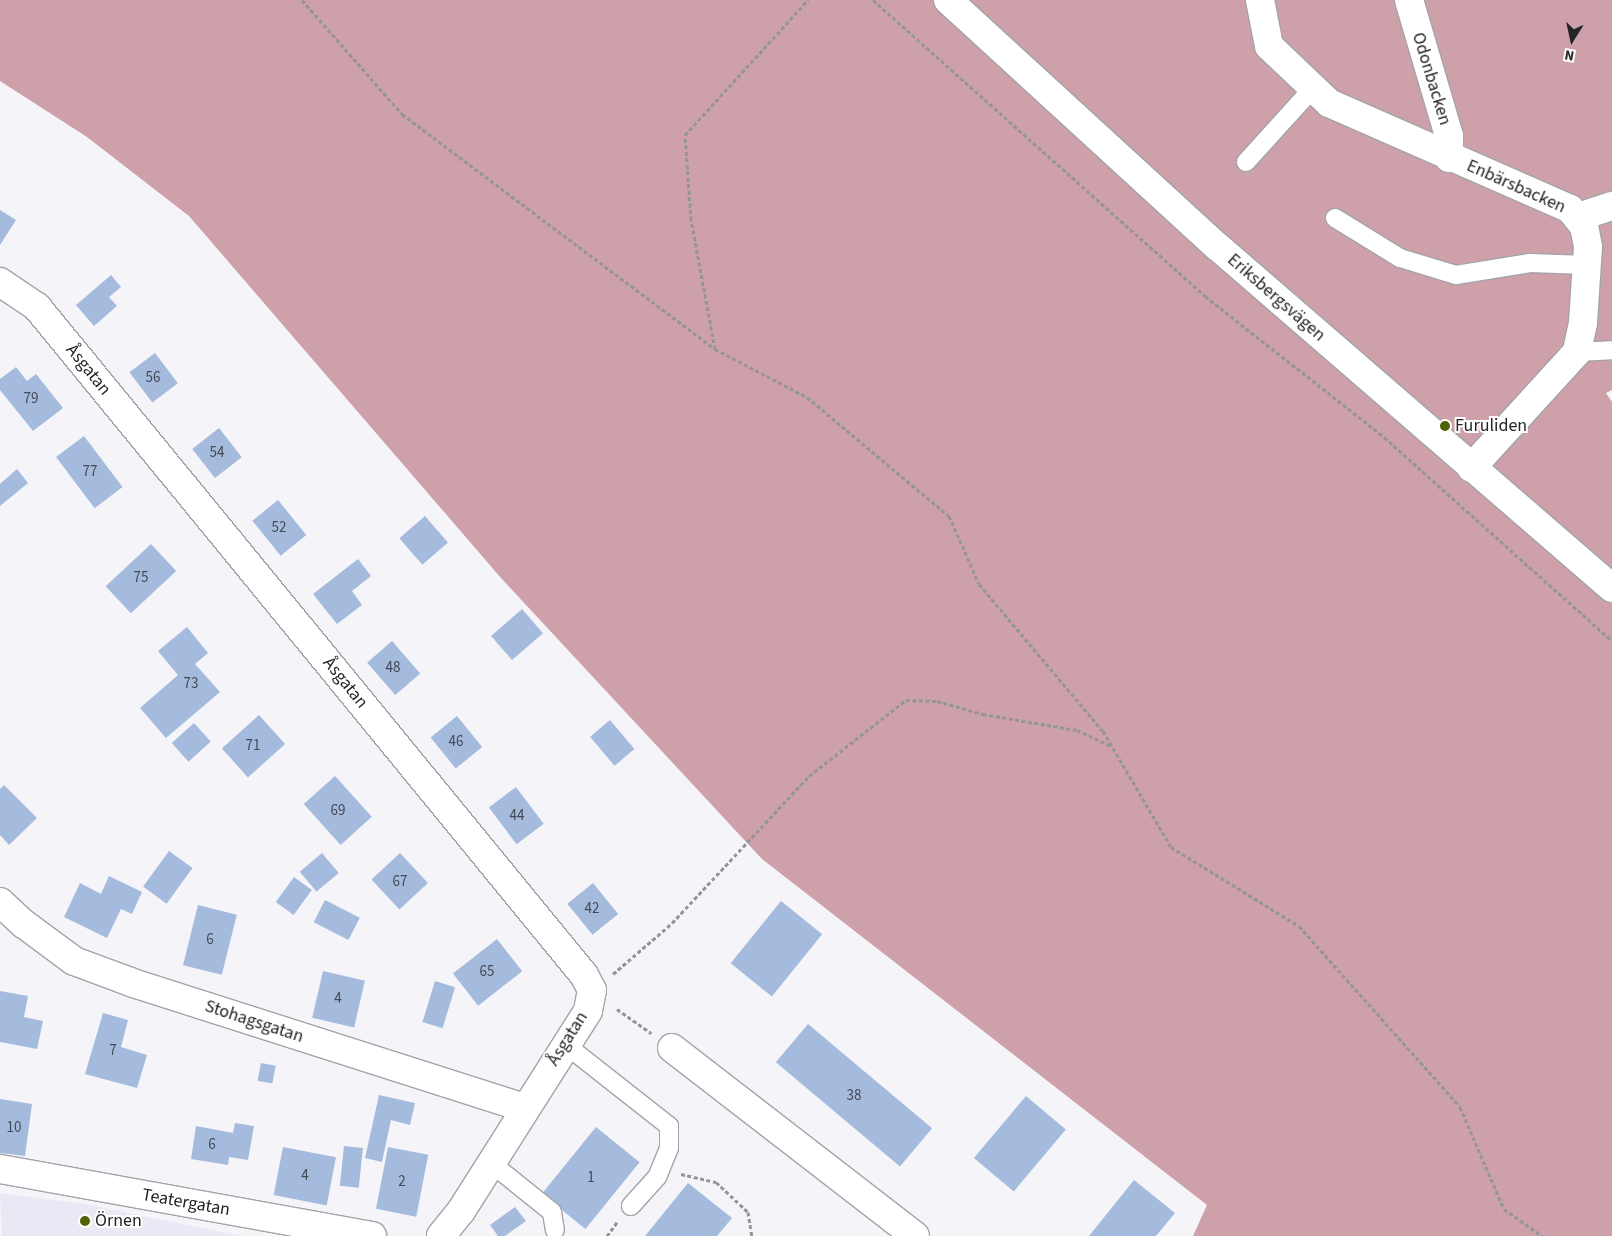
<!DOCTYPE html>
<meta charset="utf-8">
<style>
body{margin:0}
#map{position:relative;width:1612px;height:1236px;overflow:hidden;background:#f5f4f9;font-family:"Source Sans 3",sans-serif}
div>[style]{position:absolute}
.built>*{inset:0;background:#ebe8f5}
.forest>*{inset:0;background:#cda0aa}
.building>*{inset:0;background:#a5bbdd;transform-origin:0 0}
.path>*{height:3px;margin-top:-1.5px;transform-origin:0;background:repeating-linear-gradient(90deg,#959599 0 4px,transparent 0 6.5px)}
.roads{filter:drop-shadow(1px 0 #a4a3a8) drop-shadow(-1px 0 #a4a3a8) drop-shadow(0 1px #a4a3a8) drop-shadow(0 -1px #a4a3a8)}
.service>*{height:18px;margin:-9px;padding:0 9px;transform-origin:9px;border-radius:9px;background:#fff}
.minor>*{height:28px;margin:-14px;padding:0 14px;transform-origin:14px;border-radius:14px;background:#fff}
.secondary>*{height:28px;margin:-14px;padding:0 14px;transform-origin:14px;border-radius:14px;background:#fff}
.dots>*{width:14px;height:14px;translate:-50% -50%;box-sizing:border-box;border:2px solid #fff;border-radius:50%}
span{translate:-50% -50%;white-space:nowrap;text-align:center;line-height:1.15;-webkit-text-stroke:4px #fff;paint-order:stroke}
.number-label{font-size:15px;color:#444a54}
.number-label span{-webkit-text-stroke-width:0}
.street-label{font-size:18px;color:#242426}
.poi-label{font-size:18px;color:#242426}
.left{translate:0 -50%;text-align:left}
.north{position:absolute;left:1547px;top:15px;width:50px;height:50px;-webkit-text-stroke:4px #fff;paint-order:stroke;rotate:190deg;font-size:14px;font-weight:700;line-height:20px;text-align:center;color:#242426}
.north::after{content:'';display:block;margin:auto;width:18px;height:22px;background:#242426;clip-path:polygon(50% 0,100% 100%,50% 72%,0 100%)}
</style>
<div id="map">
<div class="built">
<i style="clip-path:polygon(0 1193px,84px 1204px,242px 1236px,2px 1236px)"></i>
</div>
<div class="forest">
<i style="clip-path:polygon(0 0,1612px 0,1612px 390px,1606px 393px,1612px 402px,1612px 1236px,1193px 1236px,1207px 1205px,762px 859px,501px 578px,189px 216px,87px 137px,0 81px)"></i>
</div>
<div class="building">
<i style="clip-path:polygon(0 210px,16px 220px,0 245px)"></i>
<i style="clip-path:polygon(111px 275px,121px 287px,109px 297px,117px 306px,94px 326px,76px 305px)"></i>
<i style="left:155px;top:353px;width:38px;height:32px;rotate:53deg"></i>
<i style="clip-path:polygon(16px 367px,27px 381px,36px 374px,63px 408px,33px 431px,0 390px,0 379px)"></i>
<i style="left:219px;top:428px;width:37px;height:34px;rotate:52deg"></i>
<i style="left:84px;top:436px;width:64px;height:35px;rotate:53deg"></i>
<i style="clip-path:polygon(17px 469px,28px 483px,0 506px,0 484px)"></i>
<i style="left:278px;top:500px;width:45px;height:33px;rotate:51deg"></i>
<i style="left:425px;top:516px;width:35px;height:34px;rotate:49deg"></i>
<i style="left:151px;top:544px;width:37px;height:62px;rotate:47deg"></i>
<i style="clip-path:polygon(358px 559px,371px 576px,352px 591px,362px 605px,337px 624px,313px 594px)"></i>
<i style="left:522px;top:609px;width:32px;height:41px;rotate:49deg"></i>
<i style="clip-path:polygon(187px 627px,208px 653px,195px 664px,220px 692px,166px 738px,140px 708px,178px 675px,158px 651px)"></i>
<i style="left:392px;top:641px;width:43px;height:33px;rotate:49deg"></i>
<i style="left:259px;top:715px;width:39px;height:50px;rotate:48deg"></i>
<i style="left:457px;top:716px;width:40px;height:34px;rotate:51deg"></i>
<i style="left:610px;top:720px;width:38px;height:26px;rotate:50deg"></i>
<i style="left:194px;top:723px;width:25px;height:30px;rotate:48deg"></i>
<i style="left:335px;top:776px;width:55px;height:42px;rotate:48deg"></i>
<i style="clip-path:polygon(4px 785px,37px 818px,9px 845px,0 835px,0 789px)"></i>
<i style="left:516px;top:787px;width:46px;height:34px;rotate:53deg"></i>
<i style="left:169px;top:851px;width:29px;height:44px;rotate:36deg"></i>
<i style="left:322px;top:853px;width:26px;height:29px;rotate:50deg"></i>
<i style="left:400px;top:853px;width:41px;height:39px;rotate:47deg"></i>
<i style="clip-path:polygon(109px 876px,142px 892px,132px 914px,121px 909px,107px 938px,64px 917px,80px 883px,101px 894px)"></i>
<i style="left:294px;top:877px;width:22px;height:31px;rotate:36deg"></i>
<i style="left:593px;top:883px;width:40px;height:33px;rotate:51deg"></i>
<i style="left:325px;top:900px;width:39px;height:25px;rotate:27deg"></i>
<i style="left:781px;top:901px;width:53px;height:80px;rotate:39deg"></i>
<i style="left:198px;top:905px;width:40px;height:62px;rotate:14deg"></i>
<i style="left:497px;top:939px;width:41px;height:56px;rotate:52deg"></i>
<i style="left:323px;top:971px;width:43px;height:48px;rotate:13deg"></i>
<i style="left:435px;top:981px;width:21px;height:43px;rotate:17deg"></i>
<i style="clip-path:polygon(0 991px,28px 996px,24px 1017px,43px 1021px,37px 1049px,0 1042px)"></i>
<i style="clip-path:polygon(103px 1013px,128px 1020px,121px 1047px,147px 1055px,137px 1088px,85px 1074px)"></i>
<i style="left:808px;top:1024px;width:162px;height:50px;rotate:40deg"></i>
<i style="left:261px;top:1063px;width:15px;height:18px;rotate:11deg"></i>
<i style="clip-path:polygon(379px 1095px,415px 1103px,410px 1125px,391px 1120px,382px 1162px,365px 1158px)"></i>
<i style="left:1026px;top:1096px;width:52px;height:81px;rotate:40deg"></i>
<i style="clip-path:polygon(0 1099px,32px 1104px,25px 1156px,0 1153px)"></i>
<i style="clip-path:polygon(235px 1123px,254px 1126px,248px 1160px,229px 1157px,228px 1165px,191px 1159px,196px 1126px,233px 1133px)"></i>
<i style="left:596px;top:1127px;width:56px;height:86px;rotate:39deg"></i>
<i style="left:344px;top:1146px;width:19px;height:40px;rotate:6deg"></i>
<i style="left:283px;top:1147px;width:54px;height:49px;rotate:11deg"></i>
<i style="left:388px;top:1147px;width:41px;height:63px;rotate:11deg"></i>
<i style="clip-path:polygon(1134px 1180px,1175px 1213px,1156px 1236px,1089px 1236px)"></i>
<i style="clip-path:polygon(688px 1183px,732px 1218px,717px 1236px,645px 1236px)"></i>
<i style="clip-path:polygon(515px 1207px,526px 1221px,505px 1236px,498px 1236px,490px 1225px)"></i>
</div>
<div class="path">
<i style="left:302px;top:0;width:152px;rotate:48.7deg"></i>
<i style="left:402px;top:114px;width:391px;rotate:36.9deg"></i>
<i style="left:715px;top:349px;width:104px;rotate:27.6deg"></i>
<i style="left:807px;top:397px;width:185px;rotate:40deg"></i>
<i style="left:949px;top:516px;width:74px;rotate:66.2deg"></i>
<i style="left:979px;top:584px;width:192px;rotate:49.9deg"></i>
<i style="left:1103px;top:731px;width:134px;rotate:59.6deg"></i>
<i style="left:1171px;top:847px;width:150px;rotate:31.7deg"></i>
<i style="left:1299px;top:926px;width:242px;rotate:48.3deg"></i>
<i style="left:1460px;top:1107px;width:111px;rotate:66.7deg"></i>
<i style="left:1504px;top:1209px;width:47px;rotate:35.4deg"></i>
<i style="left:873px;top:0;width:445px;rotate:41.7deg"></i>
<i style="left:1205px;top:296px;width:228px;rotate:38.2deg"></i>
<i style="left:1384px;top:437px;width:306px;rotate:41.8deg"></i>
<i style="left:715px;top:349px;width:131px;rotate:-100.5deg"></i>
<i style="left:691px;top:220px;width:85px;rotate:-94deg"></i>
<i style="left:685px;top:135px;width:183px;rotate:-47.7deg"></i>
<i style="left:613px;top:974px;width:78px;rotate:-40.8deg"></i>
<i style="left:672px;top:923px;width:201px;rotate:-47deg"></i>
<i style="left:809px;top:776px;width:123px;rotate:-38.1deg"></i>
<i style="left:906px;top:700px;width:31px;rotate:2deg"></i>
<i style="left:937px;top:701px;width:48px;rotate:15.8deg"></i>
<i style="left:983px;top:714px;width:95px;rotate:9.7deg"></i>
<i style="left:1077px;top:730px;width:38px;rotate:25deg"></i>
<i style="left:617px;top:1009px;width:42px;rotate:35.2deg"></i>
<i style="left:681px;top:1174px;width:36px;rotate:13deg"></i>
<i style="left:716px;top:1182px;width:44px;rotate:43.2deg"></i>
<i style="left:748px;top:1212px;width:24px;rotate:81deg"></i>
<i style="left:607px;top:1236px;width:17px;rotate:-54deg"></i>
</div>
<div class="roads">
<div class="service">
<i style="left:1246px;top:162px;width:100px;rotate:-47.8deg"></i>
<i style="left:1335px;top:218px;width:76px;rotate:31.6deg"></i>
<i style="left:1400px;top:258px;width:59px;rotate:16.9deg"></i>
<i style="left:1456px;top:275px;width:75px;rotate:-9.2deg"></i>
<i style="left:1530px;top:263px;width:57px;rotate:2deg"></i>
<i style="left:1577px;top:352px;width:35px;rotate:-3deg"></i>
<i style="left:566px;top:1045px;width:131px;rotate:38.2deg"></i>
<i style="left:669px;top:1126px;width:22px;rotate:90deg"></i>
<i style="left:669px;top:1148px;width:31px;rotate:112deg"></i>
<i style="left:657px;top:1177px;width:39px;rotate:132deg"></i>
<i style="left:491px;top:1163px;width:78px;rotate:38.8deg"></i>
<i style="left:552px;top:1212px;width:18px;rotate:81deg"></i>
</div>
<div class="minor">
<i style="left:1260px;top:0;width:47px;rotate:78.9deg"></i>
<i style="left:1269px;top:46px;width:83px;rotate:43.5deg"></i>
<i style="left:1329px;top:103px;width:263px;rotate:23.7deg"></i>
<i style="left:1570px;top:209px;width:22px;rotate:51deg"></i>
<i style="left:1584px;top:226px;width:21px;rotate:79deg"></i>
<i style="left:1588px;top:247px;width:76px;rotate:93.8deg"></i>
<i style="left:1583px;top:323px;width:30px;rotate:102deg"></i>
<i style="left:1577px;top:352px;width:157px;rotate:132.4deg"></i>
<i style="left:1409px;top:0;width:142px;rotate:73.6deg"></i>
<i style="left:1449px;top:136px;width:22px;rotate:90deg"></i>
<i style="left:1578px;top:217px;width:36px;rotate:-18deg"></i>
<i style="left:0;top:282px;width:45px;rotate:34deg"></i>
<i style="left:37px;top:307px;width:863px;rotate:50.69deg"></i>
<i style="left:584px;top:975px;width:17px;rotate:62deg"></i>
<i style="left:592px;top:990px;width:21px;rotate:101deg"></i>
<i style="left:588px;top:1011px;width:237px;rotate:122.4deg"></i>
<i style="left:461px;top:1211px;width:32px;rotate:129deg"></i>
<i style="left:0;top:902px;width:33px;rotate:43deg"></i>
<i style="left:24px;top:924px;width:62px;rotate:36.5deg"></i>
<i style="left:74px;top:961px;width:63px;rotate:20.4deg"></i>
<i style="left:133px;top:983px;width:411px;rotate:17.7deg"></i>
<i style="left:672px;top:1048px;width:307px;rotate:37.7deg"></i>
<i style="left:0;top:1169px;width:378px;rotate:10.2deg"></i>
</div>
<div class="secondary">
<i style="left:948px;top:0;width:366px;rotate:42.5deg"></i>
<i style="left:1218px;top:247px;width:521px;rotate:40.88deg"></i>
</div>
</div>
<div class="dots">
<i style="left:1445px;top:426px;background:#506106"></i>
<i style="left:85px;top:1221px;background:#506106"></i>
</div>
<div class="number-label">
<span style="left:153px;top:378px">56</span>
<span style="left:31px;top:399px">79</span>
<span style="left:217px;top:453px">54</span>
<span style="left:90px;top:472px">77</span>
<span style="left:279px;top:528px">52</span>
<span style="left:141px;top:578px">75</span>
<span style="left:393px;top:668px">48</span>
<span style="left:191px;top:684px">73</span>
<span style="left:456px;top:742px">46</span>
<span style="left:253px;top:746px">71</span>
<span style="left:338px;top:811px">69</span>
<span style="left:517px;top:816px">44</span>
<span style="left:400px;top:882px">67</span>
<span style="left:592px;top:909px">42</span>
<span style="left:210px;top:940px">6</span>
<span style="left:487px;top:972px">65</span>
<span style="left:338px;top:999px">4</span>
<span style="left:113px;top:1051px">7</span>
<span style="left:854px;top:1096px">38</span>
<span style="left:14px;top:1128px">10</span>
<span style="left:212px;top:1145px">6</span>
<span style="left:305px;top:1176px">4</span>
<span style="left:591px;top:1178px">1</span>
<span style="left:402px;top:1182px">2</span>
</div>
<div class="street-label">
<span style="left:1431px;top:79px;rotate:73deg">Odonbacken</span>
<span style="left:1516px;top:187px;rotate:24deg">Enbärsbacken</span>
<span style="left:1276px;top:298px;rotate:41deg">Eriksbergsvägen</span>
<span style="left:88px;top:370px;rotate:51deg">Åsgatan</span>
<span style="left:345px;top:683px;rotate:51deg">Åsgatan</span>
<span style="left:254px;top:1022px;rotate:18deg">Stohagsgatan</span>
<span style="left:568px;top:1039px;rotate:-58deg">Åsgatan</span>
<span style="left:186px;top:1203px;rotate:10deg">Teatergatan</span>
</div>
<div class="poi-label">
<span class="left" style="left:1455px;top:426px">Furuliden</span>
<span class="left" style="left:95px;top:1221px">Örnen</span>
</div>
<div class="north">N</div>
</div>
